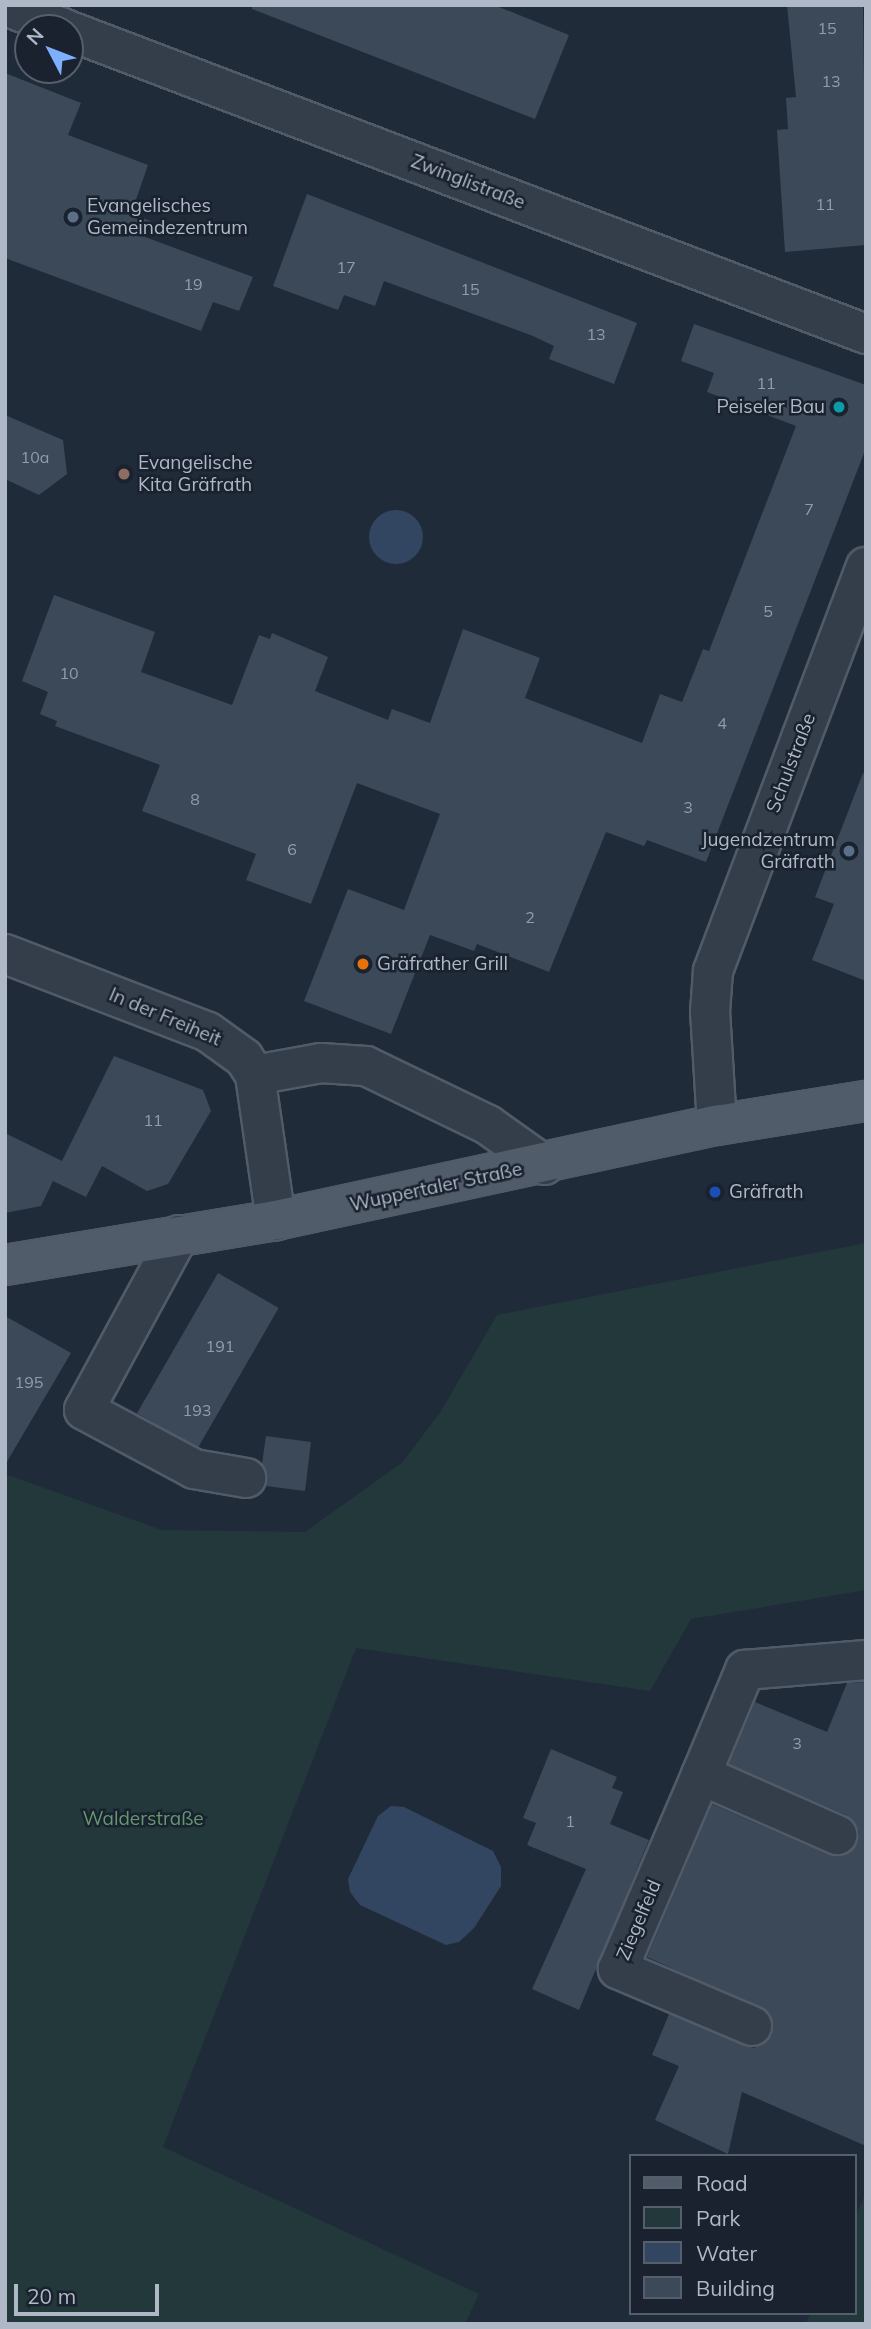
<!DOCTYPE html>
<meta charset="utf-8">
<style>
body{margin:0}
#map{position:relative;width:871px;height:2329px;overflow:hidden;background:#202b3a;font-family:Mulish,sans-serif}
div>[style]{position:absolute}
.green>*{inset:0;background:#22383b}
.water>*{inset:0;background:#324662}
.round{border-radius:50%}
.building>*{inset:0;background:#3c4959;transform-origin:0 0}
.roads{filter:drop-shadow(2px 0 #515b68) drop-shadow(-2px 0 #515b68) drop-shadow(0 2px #515b68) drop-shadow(0 -2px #515b68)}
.minor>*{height:38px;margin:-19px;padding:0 19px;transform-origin:19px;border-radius:19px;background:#343d4a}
.major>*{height:38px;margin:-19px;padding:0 19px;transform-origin:19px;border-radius:19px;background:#515c6a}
.dots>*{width:19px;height:19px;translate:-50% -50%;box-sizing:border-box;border:4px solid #19222e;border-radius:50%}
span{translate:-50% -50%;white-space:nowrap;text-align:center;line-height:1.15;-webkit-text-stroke:5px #19222e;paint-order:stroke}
.number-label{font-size:16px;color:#929cab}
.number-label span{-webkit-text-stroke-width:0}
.street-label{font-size:19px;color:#aeb8c6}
.poi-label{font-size:19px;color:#aeb8c6}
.left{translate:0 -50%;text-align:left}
.right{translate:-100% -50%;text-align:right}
.park-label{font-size:19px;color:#649870}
.frame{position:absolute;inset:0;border:7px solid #aeb8c6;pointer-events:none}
.legend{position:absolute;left:629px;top:2154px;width:228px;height:161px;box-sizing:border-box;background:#19222e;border:2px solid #555e6b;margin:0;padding:9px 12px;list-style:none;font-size:21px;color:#aeb8c6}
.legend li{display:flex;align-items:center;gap:14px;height:35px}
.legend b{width:35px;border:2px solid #555e6b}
.north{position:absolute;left:14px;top:14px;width:70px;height:70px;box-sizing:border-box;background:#19222e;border:2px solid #555e6b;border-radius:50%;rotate:312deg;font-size:19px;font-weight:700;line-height:28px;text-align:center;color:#aeb8c6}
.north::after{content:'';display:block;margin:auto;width:24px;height:32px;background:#7daffd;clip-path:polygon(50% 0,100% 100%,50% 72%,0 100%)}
.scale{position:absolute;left:14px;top:2284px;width:145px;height:32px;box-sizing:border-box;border:4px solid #aeb8c6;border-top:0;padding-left:9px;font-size:21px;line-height:24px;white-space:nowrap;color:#aeb8c6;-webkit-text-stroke:5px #19222e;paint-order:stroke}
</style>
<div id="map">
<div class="green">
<i style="clip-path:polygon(866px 1243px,866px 1590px,691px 1619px,650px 1691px,356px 1648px,163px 2147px,479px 2294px,465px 2324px,5px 2324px,5px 1474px,162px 1530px,305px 1532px,403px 1462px,441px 1411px,497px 1315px)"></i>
<i style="clip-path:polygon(866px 2193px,866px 2324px,806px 2324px,810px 2313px,855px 2313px,855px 2216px)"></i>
</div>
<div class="water">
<i class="round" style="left:369px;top:510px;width:54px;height:54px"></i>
<i style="clip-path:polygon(391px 1806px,404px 1807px,493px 1851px,501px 1867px,501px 1886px,474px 1928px,459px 1942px,446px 1945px,360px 1905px,350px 1892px,348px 1879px,378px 1816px)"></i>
</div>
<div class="building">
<i style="clip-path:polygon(252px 5px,494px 5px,569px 35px,535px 119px,252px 9px)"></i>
<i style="clip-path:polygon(787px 5px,863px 5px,866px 245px,785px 252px,777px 130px,788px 129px,786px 98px,796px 97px)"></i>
<i style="clip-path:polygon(5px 73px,81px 103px,68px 135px,148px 165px,131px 214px,151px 221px,145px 237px,253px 277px,239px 311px,213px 302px,201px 331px,5px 258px)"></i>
<i style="clip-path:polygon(307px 194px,637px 323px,614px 384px,549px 359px,554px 346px,533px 336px,384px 281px,375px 306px,344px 295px,338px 310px,273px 286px)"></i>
<i style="clip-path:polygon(694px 324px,866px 385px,866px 448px,706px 862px,647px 840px,644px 846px,606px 832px,549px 972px,477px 944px,474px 951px,430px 935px,391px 1034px,304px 1001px,348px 889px,404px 910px,440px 814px,357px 783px,311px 904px,246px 880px,256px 854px,142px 811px,160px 765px,55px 726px,57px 721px,40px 714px,48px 692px,22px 681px,54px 595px,155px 632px,141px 672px,232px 705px,259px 635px,270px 639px,272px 633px,328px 657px,315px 691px,388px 720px,392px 709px,430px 723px,463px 629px,540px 658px,525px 698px,642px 743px,660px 694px,682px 702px,703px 649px,709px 651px,796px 426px,707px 392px,714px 373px,681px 361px)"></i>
<i style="clip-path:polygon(5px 415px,63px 440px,67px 474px,39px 495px,5px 479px)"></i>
<i style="clip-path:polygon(863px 773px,866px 774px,866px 981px,812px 960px,834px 904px,815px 897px)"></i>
<i style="clip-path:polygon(114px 1056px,203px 1090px,211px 1111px,168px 1184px,147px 1191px,102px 1166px,86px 1197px,53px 1181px,41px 1206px,5px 1213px,5px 1133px,62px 1161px)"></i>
<i style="left:218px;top:1273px;width:70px;height:162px;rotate:30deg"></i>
<i style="clip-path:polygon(5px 1316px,71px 1353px,5px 1465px)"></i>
<i style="clip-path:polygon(266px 1436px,311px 1442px,305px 1491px,266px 1486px,262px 1464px)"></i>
<i style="clip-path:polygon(866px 1682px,866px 2146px,742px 2092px,728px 2154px,655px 2120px,679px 2066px,652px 2055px,669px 2014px,754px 2048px,772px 2035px,770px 2013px,647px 1957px,712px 1804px,829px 1855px,849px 1853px,857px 1844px,859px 1832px,846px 1815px,729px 1764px,755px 1702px,827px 1732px,847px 1683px)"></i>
<i style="clip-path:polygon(551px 1749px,617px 1777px,612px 1788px,623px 1792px,610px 1824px,649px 1840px,579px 2010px,532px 1989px,586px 1869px,527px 1845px,536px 1823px,523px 1818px)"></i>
</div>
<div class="roads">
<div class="minor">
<i style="left:5px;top:6px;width:62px;rotate:20.8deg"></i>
<i style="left:70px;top:31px;width:852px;rotate:20.84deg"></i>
<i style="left:5px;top:954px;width:217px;rotate:21deg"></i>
<i style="left:208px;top:1032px;width:44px;rotate:35.8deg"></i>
<i style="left:244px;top:1058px;width:20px;rotate:57deg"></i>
<i style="left:255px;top:1075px;width:147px;rotate:81.8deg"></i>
<i style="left:255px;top:1075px;width:67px;rotate:-10.3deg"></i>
<i style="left:321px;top:1063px;width:45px;rotate:3.8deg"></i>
<i style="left:366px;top:1066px;width:136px;rotate:25.8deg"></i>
<i style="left:488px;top:1125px;width:69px;rotate:35.5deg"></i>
<i style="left:717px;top:1125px;width:113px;rotate:-93.5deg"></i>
<i style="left:710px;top:1012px;width:41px;rotate:-85.8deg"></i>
<i style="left:713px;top:971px;width:432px;rotate:-69.3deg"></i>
<i style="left:179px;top:1235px;width:199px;rotate:118.5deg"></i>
<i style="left:84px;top:1410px;width:125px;rotate:28.2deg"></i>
<i style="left:194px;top:1469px;width:53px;rotate:9.8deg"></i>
<i style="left:701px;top:1775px;width:114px;rotate:-67.3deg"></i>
<i style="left:745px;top:1670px;width:121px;rotate:-4.7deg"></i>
<i style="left:752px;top:2026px;width:146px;rotate:-157deg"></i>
<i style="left:618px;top:1969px;width:211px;rotate:-66.8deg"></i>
<i style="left:701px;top:1775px;width:149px;rotate:23.8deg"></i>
</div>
<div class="major">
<i style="left:5px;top:1265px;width:275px;rotate:-9.4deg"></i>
<i style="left:276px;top:1220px;width:451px;rotate:-12.2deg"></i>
<i style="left:717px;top:1125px;width:151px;rotate:-9.2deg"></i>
</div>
</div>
<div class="dots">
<i style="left:73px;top:217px;background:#5c6f8a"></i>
<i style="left:839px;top:407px;background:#0f9aa8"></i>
<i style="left:124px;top:474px;background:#8d6e63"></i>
<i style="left:849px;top:851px;background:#5c6f8a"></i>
<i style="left:363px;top:964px;background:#e8710a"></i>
<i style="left:715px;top:1192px;background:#1a4fb4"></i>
</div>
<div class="number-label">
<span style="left:827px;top:28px">15</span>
<span style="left:831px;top:81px">13</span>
<span style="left:825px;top:204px">11</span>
<span style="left:346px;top:267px">17</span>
<span style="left:193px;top:284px">19</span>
<span style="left:470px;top:289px">15</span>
<span style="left:596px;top:334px">13</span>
<span style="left:766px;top:383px">11</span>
<span style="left:35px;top:457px">10a</span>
<span style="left:809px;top:509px">7</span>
<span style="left:768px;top:611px">5</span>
<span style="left:69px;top:673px">10</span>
<span style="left:722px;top:723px">4</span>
<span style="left:195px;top:799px">8</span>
<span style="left:688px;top:807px">3</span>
<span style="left:292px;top:849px">6</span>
<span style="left:530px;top:917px">2</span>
<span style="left:153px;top:1120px">11</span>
<span style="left:220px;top:1346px">191</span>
<span style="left:29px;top:1382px">195</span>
<span style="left:197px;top:1410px">193</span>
<span style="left:797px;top:1743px">3</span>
<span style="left:570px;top:1821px">1</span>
</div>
<div class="street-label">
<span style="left:468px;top:182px;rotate:21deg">Zwinglistraße</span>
<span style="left:791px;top:763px;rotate:-69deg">Schulstraße</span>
<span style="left:165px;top:1017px;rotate:23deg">In der Freiheit</span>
<span style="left:436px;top:1187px;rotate:-12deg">Wuppertaler Straße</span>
<span style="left:639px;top:1920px;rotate:-67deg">Ziegelfeld</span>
</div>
<div class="poi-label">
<span class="left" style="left:87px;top:217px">Evangelisches<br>Gemeindezentrum</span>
<span class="right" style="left:825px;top:407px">Peiseler Bau</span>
<span class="left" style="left:138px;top:474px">Evangelische<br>Kita Gräfrath</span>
<span class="right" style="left:835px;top:851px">Jugendzentrum<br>Gräfrath</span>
<span class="left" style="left:377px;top:964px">Gräfrather Grill</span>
<span class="left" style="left:729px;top:1192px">Gräfrath</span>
</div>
<div class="park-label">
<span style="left:143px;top:1819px">Walderstraße</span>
</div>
<div class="frame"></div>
<ul class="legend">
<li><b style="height:9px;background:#515c6a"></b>Road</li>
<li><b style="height:19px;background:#22383b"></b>Park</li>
<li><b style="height:19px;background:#324662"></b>Water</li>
<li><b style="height:19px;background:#3c4959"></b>Building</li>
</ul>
<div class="north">N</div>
<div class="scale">20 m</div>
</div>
